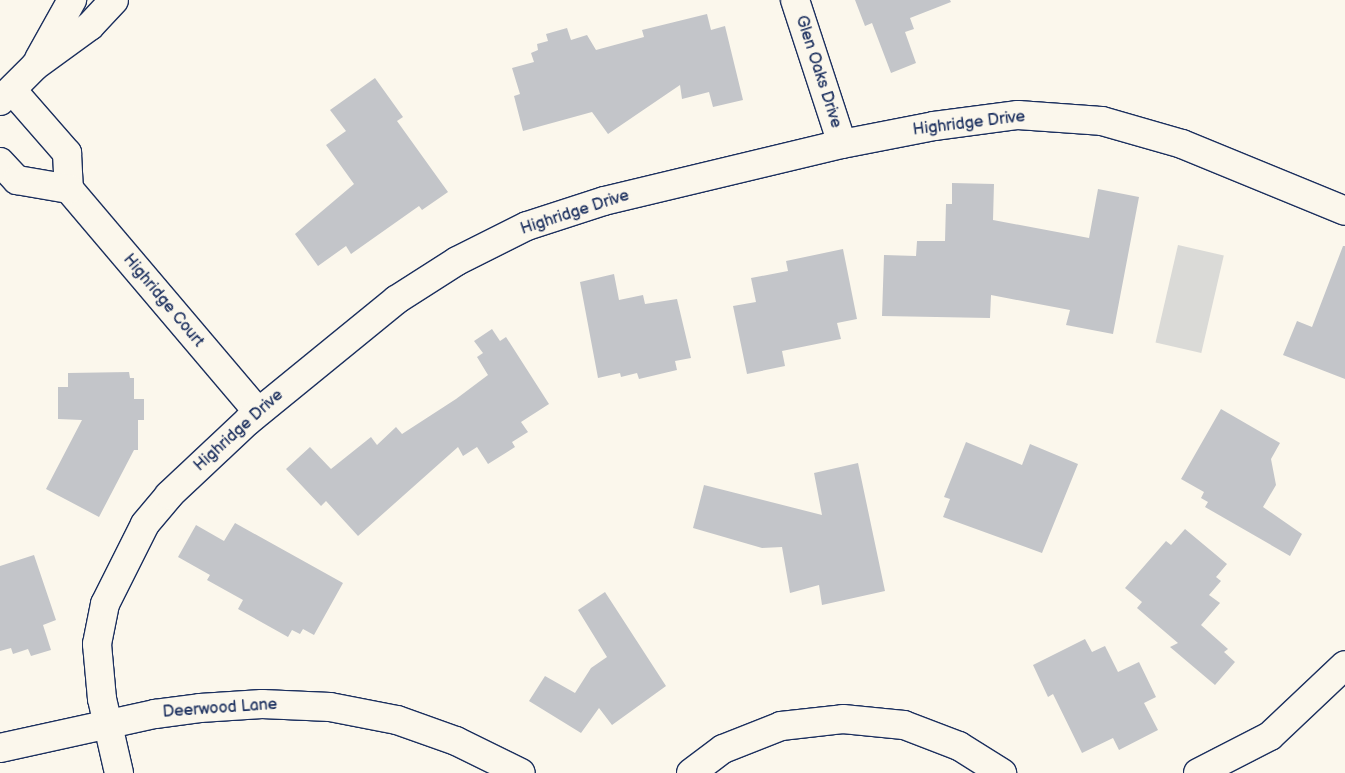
<!DOCTYPE html>
<style>
body{margin:0}
#map{position:relative;width:1345px;height:773px;overflow:hidden;background:#fbf7ec;font-family:"Balsamiq Sans",sans-serif}
div>[style]{position:absolute}
.green>*{inset:0;background:#dadad7;transform-origin:0 0}
.building>*{inset:0;background:#c3c5c9}
.roads{filter:drop-shadow(1px 0 #1b2f5e) drop-shadow(-1px 0 #1b2f5e) drop-shadow(0 1px #1b2f5e) drop-shadow(0 -1px #1b2f5e)}
.street>*{height:28px;margin:-14px;padding:0 14px;transform-origin:14px;border-radius:14px;background:#fbf7ec}
span{translate:-50% -50%;white-space:nowrap;text-align:center;line-height:1.15;-webkit-text-stroke:4.5px #fbf7ec;paint-order:stroke}
.street-label{font-size:16px;color:#1b2f5e}
</style>
<div id="map">
<div class="green">
<i style="left:1178px;top:245px;width:47px;height:100px;rotate:13deg"></i>
</div>
<div class="building">
<i style="clip-path:polygon(855px 0,950px 0,951px 2px,910px 18px,914px 29px,905px 32px,916px 63px,891px 73px,872px 23px,865px 26px)"></i>
<i style="clip-path:polygon(707px 14px,711px 30px,725px 26px,743px 100px,713px 107px,709px 92px,682px 99px,680px 85px,608px 134px,592px 112px,523px 131px,514px 96px,520px 94px,512px 68px,534px 62px,531px 53px,538px 50px,537px 44px,548px 41px,546px 34px,567px 28px,571px 40px,587px 35px,596px 50px,644px 37px,642px 30px)"></i>
<i style="clip-path:polygon(375px 78px,403px 117px,397px 121px,448px 192px,422px 210px,419px 206px,351px 254px,346px 246px,318px 266px,295px 234px,354px 184px,326px 145px,346px 131px,330px 110px)"></i>
<i style="clip-path:polygon(952px 183px,994px 184px,993px 220px,1089px 238px,1098px 189px,1139px 197px,1113px 334px,1066px 325px,1070px 310px,991px 295px,990px 318px,882px 316px,884px 255px,916px 256px,917px 241px,945px 241px,946px 204px,952px 204px)"></i>
<i style="clip-path:polygon(1343px 246px,1345px 246px,1345px 379px,1283px 355px,1297px 321px,1312px 327px)"></i>
<i style="clip-path:polygon(843px 249px,857px 319px,837px 323px,841px 339px,782px 351px,785px 366px,747px 374px,733px 306px,756px 302px,751px 278px,788px 271px,786px 261px)"></i>
<i style="clip-path:polygon(614px 274px,619px 300px,643px 295px,645px 304px,677px 299px,691px 358px,675px 361px,677px 370px,639px 379px,637px 373px,621px 377px,620px 373px,598px 378px,580px 282px)"></i>
<i style="clip-path:polygon(492px 329px,500px 341px,506px 337px,549px 404px,521px 422px,528px 432px,512px 442px,515px 447px,488px 464px,477px 447px,463px 456px,458px 447px,358px 536px,326px 501px,321px 506px,286px 469px,310px 447px,331px 469px,371px 437px,377px 445px,396px 427px,402px 434px,456px 399px,488px 375px,477px 357px,483px 353px,474px 341px)"></i>
<i style="clip-path:polygon(129px 372px,130px 378px,134px 378px,134px 399px,144px 399px,144px 420px,138px 420px,138px 450px,134px 450px,99px 517px,46px 489px,82px 420px,58px 419px,58px 387px,68px 387px,68px 373px)"></i>
<i style="clip-path:polygon(1221px 409px,1280px 443px,1271px 459px,1276px 485px,1263px 507px,1302px 534px,1290px 556px,1205px 507px,1208px 502px,1201px 498px,1204px 492px,1181px 479px)"></i>
<i style="clip-path:polygon(966px 442px,1022px 465px,1030px 444px,1078px 464px,1042px 553px,943px 517px,950px 499px,944px 497px)"></i>
<i style="clip-path:polygon(858px 463px,885px 591px,822px 605px,819px 585px,790px 593px,782px 547px,762px 548px,693px 528px,704px 485px,822px 515px,814px 473px)"></i>
<i style="clip-path:polygon(235px 523px,343px 583px,314px 635px,303px 629px,300px 634px,292px 630px,288px 637px,238px 609px,243px 600px,207px 580px,210px 575px,178px 557px,196px 525px,224px 541px)"></i>
<i style="clip-path:polygon(1185px 529px,1227px 564px,1216px 577px,1221px 581px,1209px 595px,1220px 603px,1201px 625px,1228px 649px,1224px 652px,1235px 662px,1215px 685px,1170px 647px,1178px 643px,1137px 608px,1142px 602px,1125px 588px,1166px 541px,1171px 545px)"></i>
<i style="clip-path:polygon(34px 555px,56px 620px,43px 625px,51px 650px,31px 656px,28px 649px,13px 654px,11px 648px,0 651px,0 566px)"></i>
<i style="clip-path:polygon(605px 592px,666px 686px,612px 725px,599px 708px,581px 733px,529px 701px,545px 676px,575px 693px,591px 668px,607px 657px,578px 610px)"></i>
<i style="clip-path:polygon(1085px 639px,1092px 652px,1105px 646px,1118px 672px,1139px 662px,1156px 697px,1144px 703px,1158px 730px,1119px 750px,1113px 738px,1082px 753px,1053px 694px,1048px 697px,1033px 665px)"></i>
</div>
<div class="roads">
<div class="street">
<i style="left:795px;top:0;width:151px;rotate:71.9deg"></i>
<i style="left:39px;top:59px;width:68px;rotate:-60.8deg"></i>
<i style="left:12px;top:90px;width:84px;rotate:48.9deg"></i>
<i style="left:67px;top:153px;width:36px;rotate:87deg"></i>
<i style="left:69px;top:189px;width:292px;rotate:49.7deg"></i>
<i style="left:0;top:101px;width:49px;rotate:-45deg"></i>
<i style="left:35px;top:66px;width:68px;rotate:-36deg"></i>
<i style="left:90px;top:26px;width:35px;rotate:-47deg"></i>
<i style="left:0;top:162px;width:25px;rotate:47deg"></i>
<i style="left:17px;top:180px;width:53px;rotate:9.8deg"></i>
<i style="left:0;top:748px;width:159px;rotate:-12.4deg"></i>
<i style="left:155px;top:714px;width:45px;rotate:-7.6deg"></i>
<i style="left:200px;top:708px;width:62px;rotate:-3.7deg"></i>
<i style="left:262px;top:704px;width:68px;rotate:2.5deg"></i>
<i style="left:330px;top:707px;width:68px;rotate:11deg"></i>
<i style="left:397px;top:720px;width:63px;rotate:19.6deg"></i>
<i style="left:456px;top:741px;width:72px;rotate:26.2deg"></i>
<i style="left:119px;top:773px;width:76px;rotate:-102.9deg"></i>
<i style="left:102px;top:699px;width:55px;rotate:-95.2deg"></i>
<i style="left:97px;top:644px;width:41px;rotate:-78.7deg"></i>
<i style="left:105px;top:604px;width:89px;rotate:-63.4deg"></i>
<i style="left:145px;top:524px;width:38px;rotate:-50deg"></i>
<i style="left:169px;top:495px;width:110px;rotate:-43.2deg"></i>
<i style="left:249px;top:420px;width:190px;rotate:-39.2deg"></i>
<i style="left:396px;top:300px;width:72px;rotate:-32.6deg"></i>
<i style="left:457px;top:261px;width:78px;rotate:-26.6deg"></i>
<i style="left:527px;top:226px;width:81px;rotate:-18deg"></i>
<i style="left:604px;top:201px;width:245px;rotate:-13.5deg"></i>
<i style="left:842px;top:144px;width:94px;rotate:-11.1deg"></i>
<i style="left:934px;top:126px;width:85px;rotate:-7.5deg"></i>
<i style="left:1018px;top:115px;width:84px;rotate:4.1deg"></i>
<i style="left:1102px;top:121px;width:83px;rotate:16deg"></i>
<i style="left:1182px;top:144px;width:176px;rotate:22.3deg"></i>
<i style="left:691px;top:773px;width:40px;rotate:-37deg"></i>
<i style="left:723px;top:749px;width:62px;rotate:-21.6deg"></i>
<i style="left:781px;top:726px;width:62px;rotate:-6.4deg"></i>
<i style="left:843px;top:719px;width:61px;rotate:5.6deg"></i>
<i style="left:904px;top:725px;width:59px;rotate:20.9deg"></i>
<i style="left:959px;top:746px;width:51px;rotate:32.1deg"></i>
<i style="left:1198px;top:773px;width:81px;rotate:-27.2deg"></i>
<i style="left:1270px;top:736px;width:103px;rotate:-43.4deg"></i>
</div>
</div>
<div class="street-label">
<span style="left:818px;top:72px;rotate:72deg">Glen Oaks Drive</span>
<span style="left:969px;top:124px;rotate:-7deg">Highridge Drive</span>
<span style="left:575px;top:213px;rotate:-18deg">Highridge Drive</span>
<span style="left:163px;top:301px;rotate:50deg">Highridge Court</span>
<span style="left:239px;top:431px;rotate:-42deg">Highridge Drive</span>
<span style="left:220px;top:709px;rotate:-4deg">Deerwood Lane</span>
</div>
</div>
